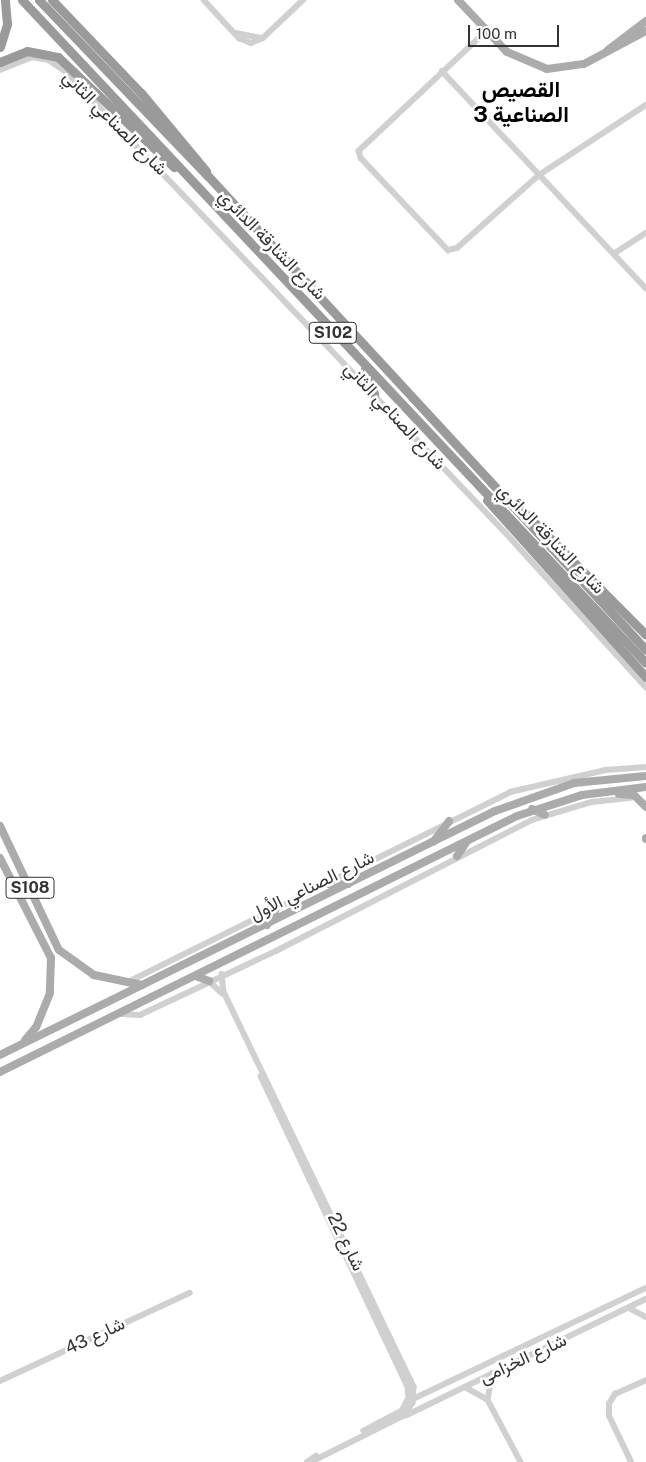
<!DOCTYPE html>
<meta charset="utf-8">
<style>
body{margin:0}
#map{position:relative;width:646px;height:1462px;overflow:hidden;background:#fff;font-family:"Public Sans",Vazirmatn,sans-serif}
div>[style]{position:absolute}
.minor>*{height:5.5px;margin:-2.75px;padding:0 2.75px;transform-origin:2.75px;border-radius:2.75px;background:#d0d0d0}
.major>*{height:8px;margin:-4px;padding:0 4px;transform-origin:4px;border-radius:4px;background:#ababab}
.highway>*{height:9px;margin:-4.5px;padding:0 4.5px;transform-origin:4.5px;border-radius:4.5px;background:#9a9a9a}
span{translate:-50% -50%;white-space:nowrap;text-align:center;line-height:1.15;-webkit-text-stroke:5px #fff;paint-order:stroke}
.shield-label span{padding:1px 4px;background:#fff;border:1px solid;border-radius:4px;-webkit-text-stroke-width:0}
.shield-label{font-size:16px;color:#333;font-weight:700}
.street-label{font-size:18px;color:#333}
.district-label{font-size:22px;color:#000;font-weight:700}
.scale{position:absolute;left:468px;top:25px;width:91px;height:22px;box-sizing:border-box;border:2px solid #333;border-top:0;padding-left:6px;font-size:15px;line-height:18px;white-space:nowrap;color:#333;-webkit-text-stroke:4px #fff;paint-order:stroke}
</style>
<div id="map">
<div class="minor">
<i style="left:204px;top:0;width:52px;rotate:47.4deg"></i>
<i style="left:239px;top:38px;width:13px;rotate:23deg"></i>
<i style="left:251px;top:43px;width:13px;rotate:-23deg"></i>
<i style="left:263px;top:38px;width:55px;rotate:-43.5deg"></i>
<i style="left:487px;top:31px;width:175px;rotate:136.8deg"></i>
<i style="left:359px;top:151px;width:7px;rotate:74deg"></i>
<i style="left:361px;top:158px;width:127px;rotate:46.6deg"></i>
<i style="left:448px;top:250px;width:9px;rotate:-13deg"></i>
<i style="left:457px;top:248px;width:110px;rotate:-41.7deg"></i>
<i style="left:539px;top:175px;width:128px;rotate:-33.2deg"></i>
<i style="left:236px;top:33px;width:25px;rotate:11deg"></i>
<i style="left:0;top:70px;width:35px;rotate:-22deg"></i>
<i style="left:32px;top:57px;width:17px;rotate:10deg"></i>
<i style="left:49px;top:60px;width:19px;rotate:35deg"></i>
<i style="left:65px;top:71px;width:637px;rotate:46.34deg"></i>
<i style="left:505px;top:532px;width:210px;rotate:47.7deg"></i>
<i style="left:442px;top:71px;width:298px;rotate:46.8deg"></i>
<i style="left:615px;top:253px;width:37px;rotate:-33deg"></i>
<i style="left:222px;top:974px;width:18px;rotate:84deg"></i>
<i style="left:224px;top:992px;width:438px;rotate:64.3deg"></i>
<i style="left:414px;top:1387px;width:16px;rotate:94deg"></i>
<i style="left:413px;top:1403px;width:16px;rotate:125deg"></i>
<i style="left:404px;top:1416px;width:103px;rotate:153.4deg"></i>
<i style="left:209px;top:981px;width:18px;rotate:43deg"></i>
<i style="left:128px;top:982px;width:427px;rotate:-26.4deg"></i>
<i style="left:510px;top:792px;width:98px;rotate:-12.9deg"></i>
<i style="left:606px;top:770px;width:40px;rotate:-4.3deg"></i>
<i style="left:121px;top:1014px;width:19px;rotate:3deg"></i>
<i style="left:140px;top:1015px;width:150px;rotate:-25.2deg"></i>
<i style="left:276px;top:951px;width:288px;rotate:-27.1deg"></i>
<i style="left:532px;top:820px;width:63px;rotate:-16.7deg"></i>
<i style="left:592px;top:802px;width:39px;rotate:-6deg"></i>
<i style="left:261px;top:1076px;width:344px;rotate:64.7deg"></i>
<i style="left:408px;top:1387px;width:11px;rotate:85deg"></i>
<i style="left:409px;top:1398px;width:15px;rotate:118deg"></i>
<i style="left:402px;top:1411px;width:43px;rotate:152.2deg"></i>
<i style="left:629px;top:1308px;width:19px;rotate:28deg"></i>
<i style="left:0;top:1381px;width:209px;rotate:-24.9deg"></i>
<i style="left:465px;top:1387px;width:26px;rotate:29deg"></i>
<i style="left:488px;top:1400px;width:70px;rotate:62deg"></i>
<i style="left:488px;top:1398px;width:25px;rotate:-81deg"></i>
<i style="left:413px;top:1399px;width:258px;rotate:-25.5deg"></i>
<i style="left:407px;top:1415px;width:266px;rotate:-25.9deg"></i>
<i style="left:307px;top:1462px;width:11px;rotate:-34deg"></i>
<i style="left:631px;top:1462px;width:51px;rotate:-115.6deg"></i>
<i style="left:609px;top:1416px;width:12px;rotate:-90deg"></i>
<i style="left:609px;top:1404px;width:12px;rotate:-59deg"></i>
<i style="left:615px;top:1394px;width:34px;rotate:-24deg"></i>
</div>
<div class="major">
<i style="left:458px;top:0;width:71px;rotate:46.7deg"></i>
<i style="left:507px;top:52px;width:43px;rotate:23deg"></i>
<i style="left:547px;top:69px;width:37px;rotate:-8deg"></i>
<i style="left:584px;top:64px;width:70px;rotate:-28deg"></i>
<i style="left:608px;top:50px;width:48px;rotate:-37.3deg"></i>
<i style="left:619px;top:794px;width:15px;rotate:4deg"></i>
<i style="left:634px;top:795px;width:17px;rotate:45deg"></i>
<i style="left:532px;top:809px;width:14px;rotate:25deg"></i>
<i style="left:0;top:826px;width:137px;rotate:64.6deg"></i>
<i style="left:59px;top:950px;width:43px;rotate:35.5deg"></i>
<i style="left:94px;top:975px;width:49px;rotate:11.8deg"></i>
<i style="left:646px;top:838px;width:1px;rotate:90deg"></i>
<i style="left:434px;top:841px;width:25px;rotate:-53deg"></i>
<i style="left:457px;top:856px;width:18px;rotate:-56deg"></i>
<i style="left:0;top:858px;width:112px;rotate:63deg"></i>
<i style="left:51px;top:958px;width:35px;rotate:92deg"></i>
<i style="left:50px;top:993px;width:37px;rotate:112deg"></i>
<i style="left:36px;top:1027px;width:17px;rotate:130deg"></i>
<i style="left:328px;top:884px;width:20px"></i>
<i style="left:267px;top:925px;width:16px;rotate:-60deg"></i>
<i style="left:198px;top:977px;width:12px;rotate:20deg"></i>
<i style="left:0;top:1055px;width:552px;rotate:-26.24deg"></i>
<i style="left:495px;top:811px;width:84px;rotate:-19.5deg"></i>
<i style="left:574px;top:783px;width:72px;rotate:-5.6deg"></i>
<i style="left:0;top:1072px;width:577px;rotate:-26.34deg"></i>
<i style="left:517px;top:816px;width:68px;rotate:-17.9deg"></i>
<i style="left:582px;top:795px;width:64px;rotate:-7.1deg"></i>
</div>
<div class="highway">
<i style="left:22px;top:0;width:910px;rotate:46.74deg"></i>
<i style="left:39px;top:0;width:244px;rotate:46.2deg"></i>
<i style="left:208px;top:176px;width:645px;rotate:47.26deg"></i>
<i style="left:52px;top:0;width:129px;rotate:46.3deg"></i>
<i style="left:141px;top:93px;width:102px;rotate:50.2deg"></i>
<i style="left:0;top:47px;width:24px;rotate:-73deg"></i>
<i style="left:7px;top:24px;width:24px;rotate:-95deg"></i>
<i style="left:0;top:62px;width:29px;rotate:-22deg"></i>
<i style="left:27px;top:51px;width:32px;rotate:11deg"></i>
<i style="left:58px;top:57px;width:160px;rotate:43.5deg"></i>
<i style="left:365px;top:369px;width:27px;rotate:70deg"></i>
<i style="left:487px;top:500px;width:238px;rotate:48.1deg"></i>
<i style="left:521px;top:509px;width:177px;rotate:45.2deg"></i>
</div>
<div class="shield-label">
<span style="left:333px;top:333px">S102</span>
<span style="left:30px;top:888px">S108</span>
</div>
<div class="street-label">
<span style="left:115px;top:123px;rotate:45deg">شارع الصناعي الثاني</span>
<span style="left:272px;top:245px;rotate:46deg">شارع الشارقة الدائري</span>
<span style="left:395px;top:416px;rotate:47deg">شارع الصناعي الثاني</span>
<span style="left:551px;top:539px;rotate:46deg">شارع الشارقة الدائري</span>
<span style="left:312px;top:886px;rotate:-26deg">شارع الصناعي الأول</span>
<span style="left:346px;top:1242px;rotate:64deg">شارع 22</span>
<span style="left:95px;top:1336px;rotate:-25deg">شارع 43</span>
<span style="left:523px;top:1359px;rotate:-25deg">شارع الخزامى</span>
</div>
<div class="district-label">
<span style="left:521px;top:102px">القصيص<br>الصناعية 3</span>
</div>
<div class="scale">100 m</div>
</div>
